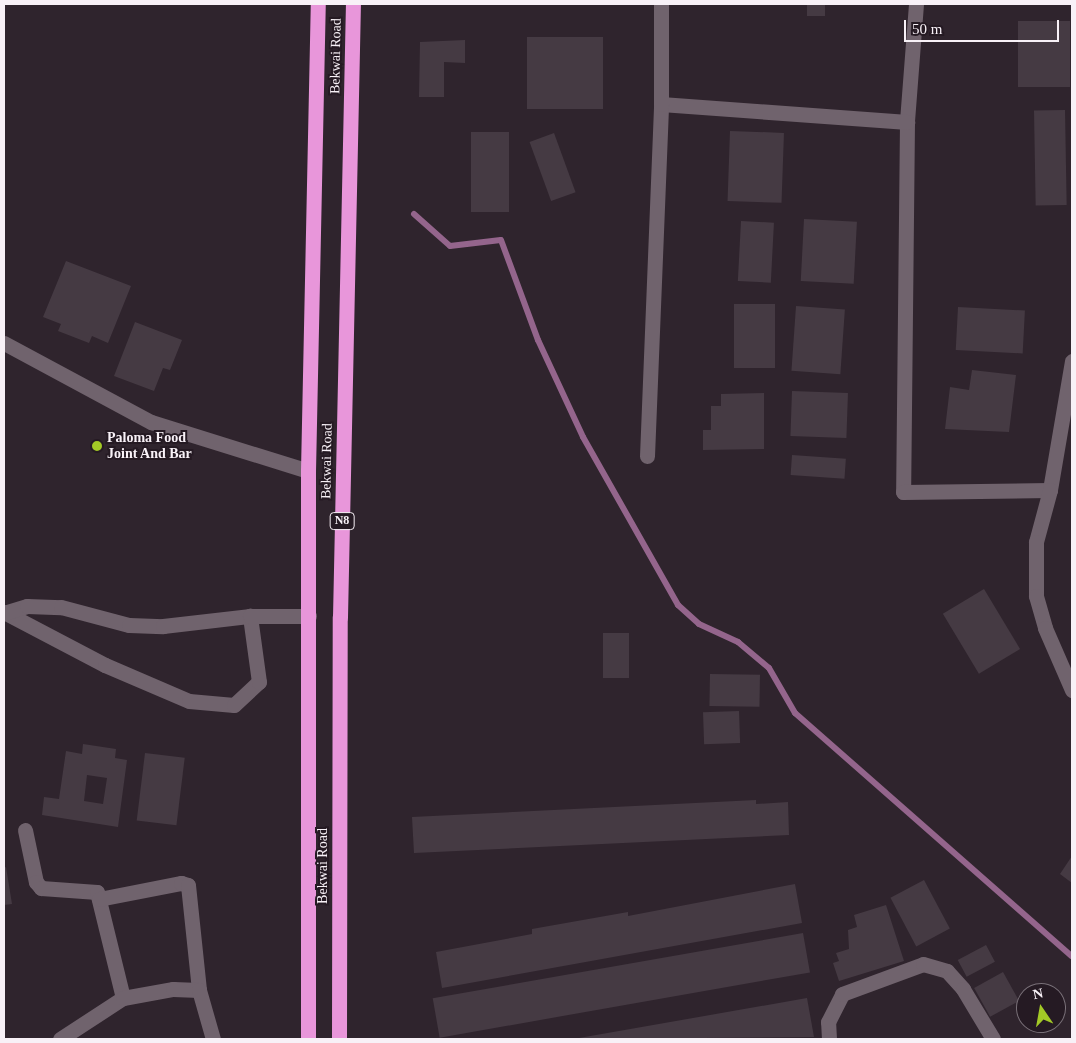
<!DOCTYPE html>
<style>
body{margin:0}
#map{position:relative;width:1076px;height:1043px;overflow:hidden;background:#2f242d;font-family:"Times New Roman",serif}
div>[style]{position:absolute}
.stream>*{height:6px;margin:-3px;padding:0 3px;transform-origin:3px;border-radius:3px;background:#94658c}
.building>*{inset:0;background:#453a43;transform-origin:0 0}
.street>*{height:15px;margin:-7.5px;padding:0 7.5px;transform-origin:7.5px;border-radius:7.5px;background:#70636d}
.highway>*{height:15px;margin:-7.5px;padding:0 7.5px;transform-origin:7.5px;border-radius:7.5px;background:#e896da}
.dots>*{width:14px;height:14px;translate:-50% -50%;box-sizing:border-box;border:2px solid #251a23;border-radius:50%}
span{translate:-50% -50%;white-space:nowrap;text-align:center;line-height:1.15;-webkit-text-stroke:4px #251a23;paint-order:stroke}
.shield-label span{padding:1px 4px;background:#251a23;border:1px solid;border-radius:4px;-webkit-text-stroke-width:0}
.shield-label{font-size:12px;color:#f8f1f7;font-weight:700}
.street-label{font-size:14px;color:#f8f1f7}
.poi-label{font-size:14px;color:#f8f1f7;font-weight:700}
.left{translate:0 -50%;text-align:left}
.frame{position:absolute;inset:0;border:5px solid #f8f1f7;pointer-events:none}
.north{position:absolute;left:1016px;top:983px;width:50px;height:50px;box-sizing:border-box;background:#251a23;border:1px solid #797078;border-radius:50%;rotate:348deg;font-size:14px;font-weight:700;line-height:20px;text-align:center;color:#f8f1f7}
.north::after{content:'';display:block;margin:auto;width:18px;height:22px;background:#a3c926;clip-path:polygon(50% 0,100% 100%,50% 72%,0 100%)}
.scale{position:absolute;left:904px;top:20px;width:155px;height:22px;box-sizing:border-box;border:2px solid #f8f1f7;border-top:0;padding-left:6px;font-size:15px;line-height:18px;white-space:nowrap;color:#f8f1f7;-webkit-text-stroke:4px #251a23;paint-order:stroke}
</style>
<div id="map">
<div class="stream">
<i style="left:414px;top:214px;width:48px;rotate:41.6deg"></i>
<i style="left:450px;top:246px;width:51px;rotate:-6.7deg"></i>
<i style="left:501px;top:240px;width:107px;rotate:69.7deg"></i>
<i style="left:538px;top:340px;width:107px;rotate:65.1deg"></i>
<i style="left:583px;top:437px;width:193px;rotate:60.5deg"></i>
<i style="left:678px;top:605px;width:28px;rotate:42deg"></i>
<i style="left:699px;top:624px;width:43px;rotate:24.8deg"></i>
<i style="left:738px;top:642px;width:40px;rotate:40deg"></i>
<i style="left:769px;top:668px;width:52px;rotate:60deg"></i>
<i style="left:795px;top:713px;width:368px;rotate:41.3deg"></i>
</div>
<div class="building">
<i style="left:807px;top:4px;width:18px;height:12px"></i>
<i style="left:1018px;top:21px;width:52px;height:66px"></i>
<i style="left:603px;top:37px;width:72px;height:76px;rotate:90deg"></i>
<i style="clip-path:polygon(465px 40px,465px 63px,444px 62px,444px 97px,419px 97px,420px 42px)"></i>
<i style="left:1065px;top:110px;width:95px;height:31px;rotate:89deg"></i>
<i style="left:730px;top:131px;width:54px;height:70px;rotate:2deg"></i>
<i style="left:471px;top:132px;width:38px;height:80px"></i>
<i style="left:554px;top:133px;width:63px;height:26px;rotate:70deg"></i>
<i style="left:804px;top:219px;width:53px;height:62px;rotate:3deg"></i>
<i style="left:741px;top:221px;width:33px;height:60px;rotate:3deg"></i>
<i style="clip-path:polygon(66px 261px,131px 286px,108px 343px,92px 336px,89px 343px,58px 331px,61px 324px,43px 317px)"></i>
<i style="left:734px;top:304px;width:41px;height:64px"></i>
<i style="left:796px;top:306px;width:49px;height:65px;rotate:4deg"></i>
<i style="left:958px;top:307px;width:67px;height:43px;rotate:3deg"></i>
<i style="clip-path:polygon(135px 322px,182px 340px,170px 370px,163px 368px,154px 391px,114px 376px)"></i>
<i style="clip-path:polygon(972px 370px,1016px 375px,1009px 432px,945px 429px,950px 387px,969px 390px)"></i>
<i style="left:792px;top:391px;width:56px;height:45px;rotate:2deg"></i>
<i style="clip-path:polygon(764px 393px,764px 449px,703px 450px,703px 430px,711px 430px,711px 406px,721px 406px,721px 394px)"></i>
<i style="left:792px;top:455px;width:54px;height:20px;rotate:4deg"></i>
<i style="left:984px;top:589px;width:70px;height:48px;rotate:59deg"></i>
<i style="left:603px;top:633px;width:26px;height:45px"></i>
<i style="left:710px;top:674px;width:50px;height:32px;rotate:1deg"></i>
<i style="left:739px;top:711px;width:32px;height:36px;rotate:88deg"></i>
<i style="clip-path:polygon(evenodd,83px 744px,116px 749px,115px 758px,127px 760px,118px 827px,42px 815px,44px 797px,59px 799px,66px 751px,82px 754px,83px 744px,87px 775px,107px 778px,103px 804px,84px 801px,87px 775px)"></i>
<i style="left:145px;top:753px;width:40px;height:68px;rotate:7deg"></i>
<i style="clip-path:polygon(756px 800px,756px 804px,788px 802px,789px 835px,414px 853px,412px 817px)"></i>
<i style="clip-path:polygon(1072px 856px,1072px 883px,1060px 874px)"></i>
<i style="clip-path:polygon(6px 867px,12px 904px,4px 905px,4px 868px)"></i>
<i style="left:924px;top:880px;width:55px;height:38px;rotate:62deg"></i>
<i style="clip-path:polygon(795px 884px,802px 923px,442px 988px,436px 952px,532px 934px,532px 929px,628px 912px,628px 916px)"></i>
<i style="clip-path:polygon(886px 905px,904px 961px,839px 981px,833px 963px,839px 961px,836px 953px,849px 949px,848px 930px,857px 927px,854px 915px)"></i>
<i style="left:803px;top:933px;width:40px;height:376px;rotate:80deg"></i>
<i style="left:986px;top:945px;width:19px;height:32px;rotate:62deg"></i>
<i style="left:1003px;top:972px;width:33px;height:33px;rotate:61deg"></i>
<i style="clip-path:polygon(807px 998px,814px 1037px,579px 1039px,579px 1038px)"></i>
</div>
<div class="street">
<i style="left:916px;top:4px;width:118px;rotate:94.4deg"></i>
<i style="left:907px;top:122px;width:370px;rotate:90.6deg"></i>
<i style="left:903px;top:492px;width:147px;rotate:-0.8deg"></i>
<i style="left:661px;top:104px;width:247px;rotate:4.2deg"></i>
<i style="left:4px;top:343px;width:167px;rotate:28.3deg"></i>
<i style="left:151px;top:422px;width:164px;rotate:17.3deg"></i>
<i style="left:1072px;top:361px;width:131px;rotate:99.7deg"></i>
<i style="left:1050px;top:490px;width:54px;rotate:105.1deg"></i>
<i style="left:1036px;top:542px;width:54px;rotate:90deg"></i>
<i style="left:1036px;top:596px;width:33px;rotate:74deg"></i>
<i style="left:1045px;top:628px;width:68px;rotate:66.5deg"></i>
<i style="left:647px;top:456px;width:352px;rotate:-87.7deg"></i>
<i style="left:661px;top:104px;width:100px;rotate:-90deg"></i>
<i style="left:4px;top:612px;width:114px;rotate:27.7deg"></i>
<i style="left:105px;top:665px;width:91px;rotate:23.2deg"></i>
<i style="left:189px;top:701px;width:45px;rotate:5.1deg"></i>
<i style="left:234px;top:705px;width:34px;rotate:-43deg"></i>
<i style="left:259px;top:682px;width:67px;rotate:-97.8deg"></i>
<i style="left:4px;top:613px;width:24px;rotate:-17deg"></i>
<i style="left:27px;top:606px;width:34px;rotate:2deg"></i>
<i style="left:61px;top:607px;width:70px;rotate:14.8deg"></i>
<i style="left:129px;top:625px;width:34px;rotate:2deg"></i>
<i style="left:163px;top:626px;width:88px;rotate:-6.6deg"></i>
<i style="left:250px;top:616px;width:59px"></i>
<i style="left:25px;top:830px;width:53px;rotate:78.1deg"></i>
<i style="left:36px;top:882px;width:8px;rotate:50deg"></i>
<i style="left:41px;top:888px;width:56px;rotate:4.1deg"></i>
<i style="left:97px;top:892px;width:109px;rotate:76.2deg"></i>
<i style="left:99px;top:899px;width:84px;rotate:-11deg"></i>
<i style="left:181px;top:883px;width:7px;rotate:16deg"></i>
<i style="left:188px;top:885px;width:106px;rotate:84deg"></i>
<i style="left:60px;top:1039px;width:75px;rotate:-33.1deg"></i>
<i style="left:123px;top:998px;width:51px;rotate:-10.2deg"></i>
<i style="left:173px;top:989px;width:26px;rotate:2deg"></i>
<i style="left:199px;top:990px;width:51px;rotate:74.1deg"></i>
<i style="left:829px;top:1039px;width:17px;rotate:-93deg"></i>
<i style="left:828px;top:1022px;width:31px;rotate:-63deg"></i>
<i style="left:842px;top:994px;width:86px;rotate:-20.3deg"></i>
<i style="left:923px;top:964px;width:25px;rotate:16deg"></i>
<i style="left:947px;top:971px;width:24px;rotate:48deg"></i>
<i style="left:963px;top:989px;width:58px;rotate:59deg"></i>
</div>
<div class="highway">
<i style="left:308px;top:1039px;width:568px;rotate:-90deg"></i>
<i style="left:308px;top:471px;width:467px;rotate:-88.8deg"></i>
<i style="left:339px;top:1039px;width:422px;rotate:-89.9deg"></i>
<i style="left:340px;top:617px;width:613px;rotate:-88.79deg"></i>
</div>
<div class="dots">
<i style="left:97px;top:446px;background:#a3c926"></i>
</div>
<div class="shield-label">
<span style="left:342px;top:521px">N8</span>
</div>
<div class="street-label">
<span style="left:336px;top:56px;rotate:-89deg">Bekwai Road</span>
<span style="left:327px;top:461px;rotate:-89deg">Bekwai Road</span>
<span style="left:323px;top:866px;rotate:-90deg">Bekwai Road</span>
</div>
<div class="poi-label">
<span class="left" style="left:107px;top:446px">Paloma Food<br>Joint And Bar</span>
</div>
<div class="frame"></div>
<div class="north">N</div>
<div class="scale">50 m</div>
</div>
